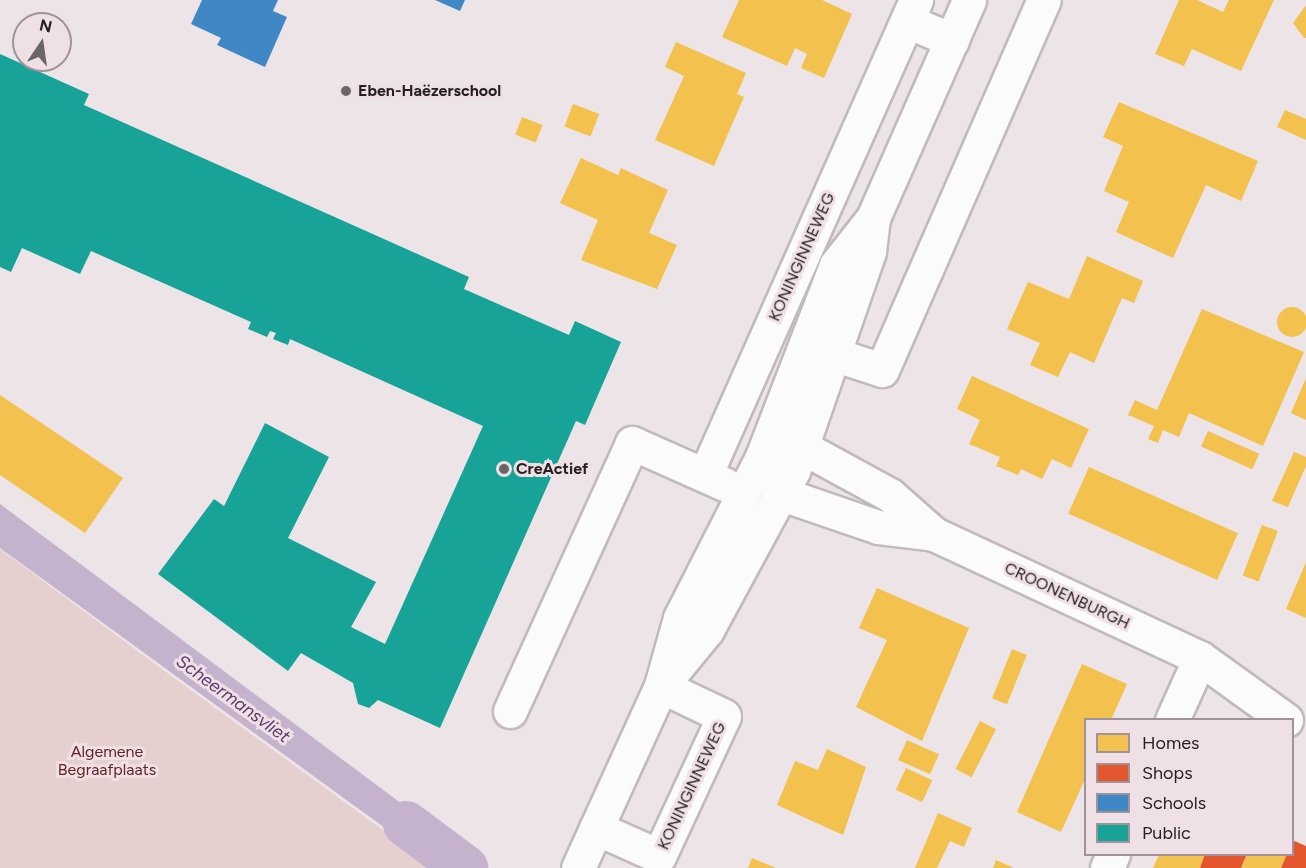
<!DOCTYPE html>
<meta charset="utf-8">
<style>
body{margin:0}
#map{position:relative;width:1306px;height:868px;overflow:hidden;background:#ece4e7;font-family:Figtree,sans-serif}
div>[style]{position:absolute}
.green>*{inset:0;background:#e6d0cf}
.water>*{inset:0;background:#c5b2cd}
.homes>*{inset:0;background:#f2c14e;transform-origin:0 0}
.round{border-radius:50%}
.shops>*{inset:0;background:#e4572e}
.schools>*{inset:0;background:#3f88c5}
.public>*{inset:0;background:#17a398}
.canal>*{height:46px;margin:-23px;padding:0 23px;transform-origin:23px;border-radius:23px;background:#c5b2cd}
.roads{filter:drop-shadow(2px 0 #c1babd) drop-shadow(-2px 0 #c1babd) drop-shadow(0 2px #c1babd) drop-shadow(0 -2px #c1babd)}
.minor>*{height:33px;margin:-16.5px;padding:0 16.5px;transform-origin:16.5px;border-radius:16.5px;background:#fcfbfb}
.major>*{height:33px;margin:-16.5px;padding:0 16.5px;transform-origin:16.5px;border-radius:16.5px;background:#fcfbfb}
.dots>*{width:16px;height:16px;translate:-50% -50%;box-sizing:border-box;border:3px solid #efe0e6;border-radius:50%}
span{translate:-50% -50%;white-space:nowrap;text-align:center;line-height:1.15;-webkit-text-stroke:6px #efe0e6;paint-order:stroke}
.poi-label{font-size:16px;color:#262023;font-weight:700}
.left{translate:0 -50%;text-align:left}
.street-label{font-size:16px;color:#262023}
.park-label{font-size:16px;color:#612522}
.water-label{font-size:18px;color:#5b3b6d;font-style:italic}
.legend{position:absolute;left:1084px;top:718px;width:210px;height:138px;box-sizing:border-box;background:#efe0e6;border:2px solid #9f9398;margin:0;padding:8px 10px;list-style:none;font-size:18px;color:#262023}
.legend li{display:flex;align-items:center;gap:12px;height:30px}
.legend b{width:30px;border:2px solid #9f9398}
.north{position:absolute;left:12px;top:12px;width:60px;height:60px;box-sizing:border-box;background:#efe0e6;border:2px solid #9f9398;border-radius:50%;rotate:13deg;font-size:16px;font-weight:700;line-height:24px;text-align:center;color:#262023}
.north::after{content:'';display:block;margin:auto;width:21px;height:27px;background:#6b6568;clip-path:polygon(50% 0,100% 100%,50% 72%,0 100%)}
</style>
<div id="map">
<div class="green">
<i style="clip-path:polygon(0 549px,174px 678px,435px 868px,0 868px)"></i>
</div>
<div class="water">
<i style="clip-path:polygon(0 504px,465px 851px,466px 851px,451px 868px,440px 868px,0 548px)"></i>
</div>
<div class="homes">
<i style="clip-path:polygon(739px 0,822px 0,852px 14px,824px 78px,801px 68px,807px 54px,795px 48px,787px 66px,722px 37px)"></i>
<i style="clip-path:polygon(1179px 0,1197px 0,1223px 12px,1229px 0,1274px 0,1241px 71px,1192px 49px,1184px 66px,1155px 54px)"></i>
<i style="clip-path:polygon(1306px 5px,1306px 38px,1304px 38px,1293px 23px)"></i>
<i style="clip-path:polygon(676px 42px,746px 73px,737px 94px,744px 97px,714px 166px,655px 140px,684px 76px,665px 67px)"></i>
<i style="clip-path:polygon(1119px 102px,1258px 161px,1241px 201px,1206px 185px,1173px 258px,1116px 232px,1129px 202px,1104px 191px,1123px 146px,1103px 137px)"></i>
<i style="left:573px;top:104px;width:28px;height:24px;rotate:21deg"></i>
<i style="clip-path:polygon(1285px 110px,1306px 119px,1306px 140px,1277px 127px)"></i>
<i style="left:522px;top:117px;width:22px;height:19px;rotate:21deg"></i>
<i style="clip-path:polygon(581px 158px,618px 175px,621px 168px,668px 190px,649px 233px,677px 245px,657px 289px,581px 260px,598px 220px,560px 203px)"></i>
<i style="clip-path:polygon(1087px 256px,1143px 281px,1134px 303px,1122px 298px,1094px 363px,1070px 352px,1058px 377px,1030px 365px,1040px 343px,1007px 329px,1028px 282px,1069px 299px)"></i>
<i class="round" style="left:1277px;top:307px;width:30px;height:30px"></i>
<i style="clip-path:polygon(1202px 309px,1304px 352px,1263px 446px,1189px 413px,1179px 437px,1163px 430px,1158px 443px,1148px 439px,1154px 426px,1128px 415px,1135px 400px,1157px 410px)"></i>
<i style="clip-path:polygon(972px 376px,1089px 429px,1071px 468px,1052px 459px,1042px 479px,1021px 469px,1018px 475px,996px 466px,1000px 457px,969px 444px,980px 420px,957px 409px)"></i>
<i style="clip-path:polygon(1306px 378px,1306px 420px,1291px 413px)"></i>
<i style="clip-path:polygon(0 395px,123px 478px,85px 533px,0 475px)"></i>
<i style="left:1208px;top:431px;width:56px;height:17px;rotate:24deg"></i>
<i style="clip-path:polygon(1294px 452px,1306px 457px,1306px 466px,1288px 507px,1272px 501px)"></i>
<i style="left:1089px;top:467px;width:163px;height:51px;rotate:24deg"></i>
<i style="left:1262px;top:525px;width:17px;height:54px;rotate:21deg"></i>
<i style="clip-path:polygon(1306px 562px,1306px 618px,1286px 609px)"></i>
<i style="clip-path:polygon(877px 588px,969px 628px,922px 741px,856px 707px,887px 640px,859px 628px)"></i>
<i style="left:1012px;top:649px;width:16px;height:53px;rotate:22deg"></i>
<i style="clip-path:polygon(1082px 664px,1127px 684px,1111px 720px,1086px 720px,1086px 777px,1061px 832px,1017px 812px)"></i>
<i style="left:980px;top:721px;width:18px;height:54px;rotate:27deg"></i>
<i style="left:907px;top:740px;width:35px;height:22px;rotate:24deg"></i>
<i style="clip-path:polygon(827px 749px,866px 767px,843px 835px,777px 805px,795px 761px,818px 770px)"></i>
<i style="left:906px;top:768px;width:29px;height:24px;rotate:25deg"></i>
<i style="clip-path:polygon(938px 813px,972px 828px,964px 847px,950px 841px,937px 868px,915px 868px)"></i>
<i style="clip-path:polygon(1159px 855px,1205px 855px,1200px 868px,1153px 868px)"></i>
<i style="clip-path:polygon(1247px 855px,1287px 855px,1281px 868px,1241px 868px)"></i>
<i style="clip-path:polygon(752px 858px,776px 868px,748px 868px)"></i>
<i style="clip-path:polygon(996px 860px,1014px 868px,993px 868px)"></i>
</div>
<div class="shops">
<i style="clip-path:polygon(1292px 840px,1306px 846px,1306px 868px,1281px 868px,1287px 854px,1292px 854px)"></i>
<i style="clip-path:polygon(1205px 854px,1247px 854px,1241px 868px,1200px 868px)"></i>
</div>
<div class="schools">
<i style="clip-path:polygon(202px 0,278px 0,273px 11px,287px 17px,265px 67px,217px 45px,221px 38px,191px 24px)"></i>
<i style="clip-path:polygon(435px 0,465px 0,460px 11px)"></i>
</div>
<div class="public">
<i style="clip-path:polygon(0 54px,89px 94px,84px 105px,469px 277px,464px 289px,569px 335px,575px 321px,621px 342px,585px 425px,576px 421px,440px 728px,378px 700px,369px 708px,358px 704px,353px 683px,301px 653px,288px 671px,158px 574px,214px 499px,224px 506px,265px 423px,329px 457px,288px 538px,376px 582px,351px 627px,385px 644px,483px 426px,290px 339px,288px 345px,273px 339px,276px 333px,270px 331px,267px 337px,248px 329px,251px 322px,91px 251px,80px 274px,22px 248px,11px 272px,0 267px)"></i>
</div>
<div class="canal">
<i style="left:406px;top:824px;width:74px;rotate:36.7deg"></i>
</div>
<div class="roads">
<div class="minor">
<i style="left:907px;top:21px;width:49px;rotate:22.9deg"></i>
<i style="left:836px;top:355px;width:48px;rotate:18.1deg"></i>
<i style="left:882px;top:370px;width:404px;rotate:-66.4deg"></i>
<i style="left:706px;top:473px;width:518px;rotate:-66.06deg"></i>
<i style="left:934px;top:534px;width:56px;rotate:-172.9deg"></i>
<i style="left:878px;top:527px;width:102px;rotate:-161deg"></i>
<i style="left:782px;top:494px;width:42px;rotate:-118.4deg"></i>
<i style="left:762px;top:457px;width:41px;rotate:-14deg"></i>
<i style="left:802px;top:447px;width:100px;rotate:28.6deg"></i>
<i style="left:890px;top:495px;width:59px;rotate:41.6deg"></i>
<i style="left:934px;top:534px;width:293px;rotate:25deg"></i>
<i style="left:1200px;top:658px;width:106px;rotate:35.8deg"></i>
<i style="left:510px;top:711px;width:294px;rotate:-65.5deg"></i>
<i style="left:632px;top:443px;width:101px;rotate:24deg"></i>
<i style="left:1172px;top:720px;width:68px;rotate:-65.7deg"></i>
<i style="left:596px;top:828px;width:69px;rotate:24deg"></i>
<i style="left:659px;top:856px;width:154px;rotate:-65.1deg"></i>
<i style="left:724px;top:716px;width:70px;rotate:-154.5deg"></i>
<i style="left:1107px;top:868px;width:15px;rotate:-67deg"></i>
</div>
<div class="major">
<i style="left:661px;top:686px;width:72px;rotate:-50.6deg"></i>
<i style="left:707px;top:630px;width:181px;rotate:-61.6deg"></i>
<i style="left:793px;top:471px;width:233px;rotate:-70.9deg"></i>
<i style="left:869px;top:251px;width:33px;rotate:-83deg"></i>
<i style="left:873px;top:218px;width:238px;rotate:-66.2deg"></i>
<i style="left:578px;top:868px;width:200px;rotate:-65.5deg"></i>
<i style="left:661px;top:686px;width:71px;rotate:-74.4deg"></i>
<i style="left:680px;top:618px;width:181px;rotate:-63deg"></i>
<i style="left:762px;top:457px;width:206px;rotate:-68.9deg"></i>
<i style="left:836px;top:265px;width:60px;rotate:-51.8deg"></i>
</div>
</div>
<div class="dots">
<i style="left:346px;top:91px;background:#6b6568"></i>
<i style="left:504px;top:469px;background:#6b6568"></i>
</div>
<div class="poi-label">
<span class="left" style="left:358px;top:91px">Eben-Haëzerschool</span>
<span class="left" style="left:516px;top:469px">CreActief</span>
</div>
<div class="street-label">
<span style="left:802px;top:257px;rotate:-66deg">KONINGINNEWEG</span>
<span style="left:1067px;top:596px;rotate:25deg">CROONENBURGH</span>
<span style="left:692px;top:786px;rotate:-65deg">KONINGINNEWEG</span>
</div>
<div class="park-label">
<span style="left:107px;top:761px">Algemene<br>Begraafplaats</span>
</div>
<div class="water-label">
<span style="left:233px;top:699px;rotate:36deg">Scheermansvliet</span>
</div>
<ul class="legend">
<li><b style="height:16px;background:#f2c14e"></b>Homes</li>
<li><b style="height:16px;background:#e4572e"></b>Shops</li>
<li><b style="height:16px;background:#3f88c5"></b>Schools</li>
<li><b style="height:16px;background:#17a398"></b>Public</li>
</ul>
<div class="north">N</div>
</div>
